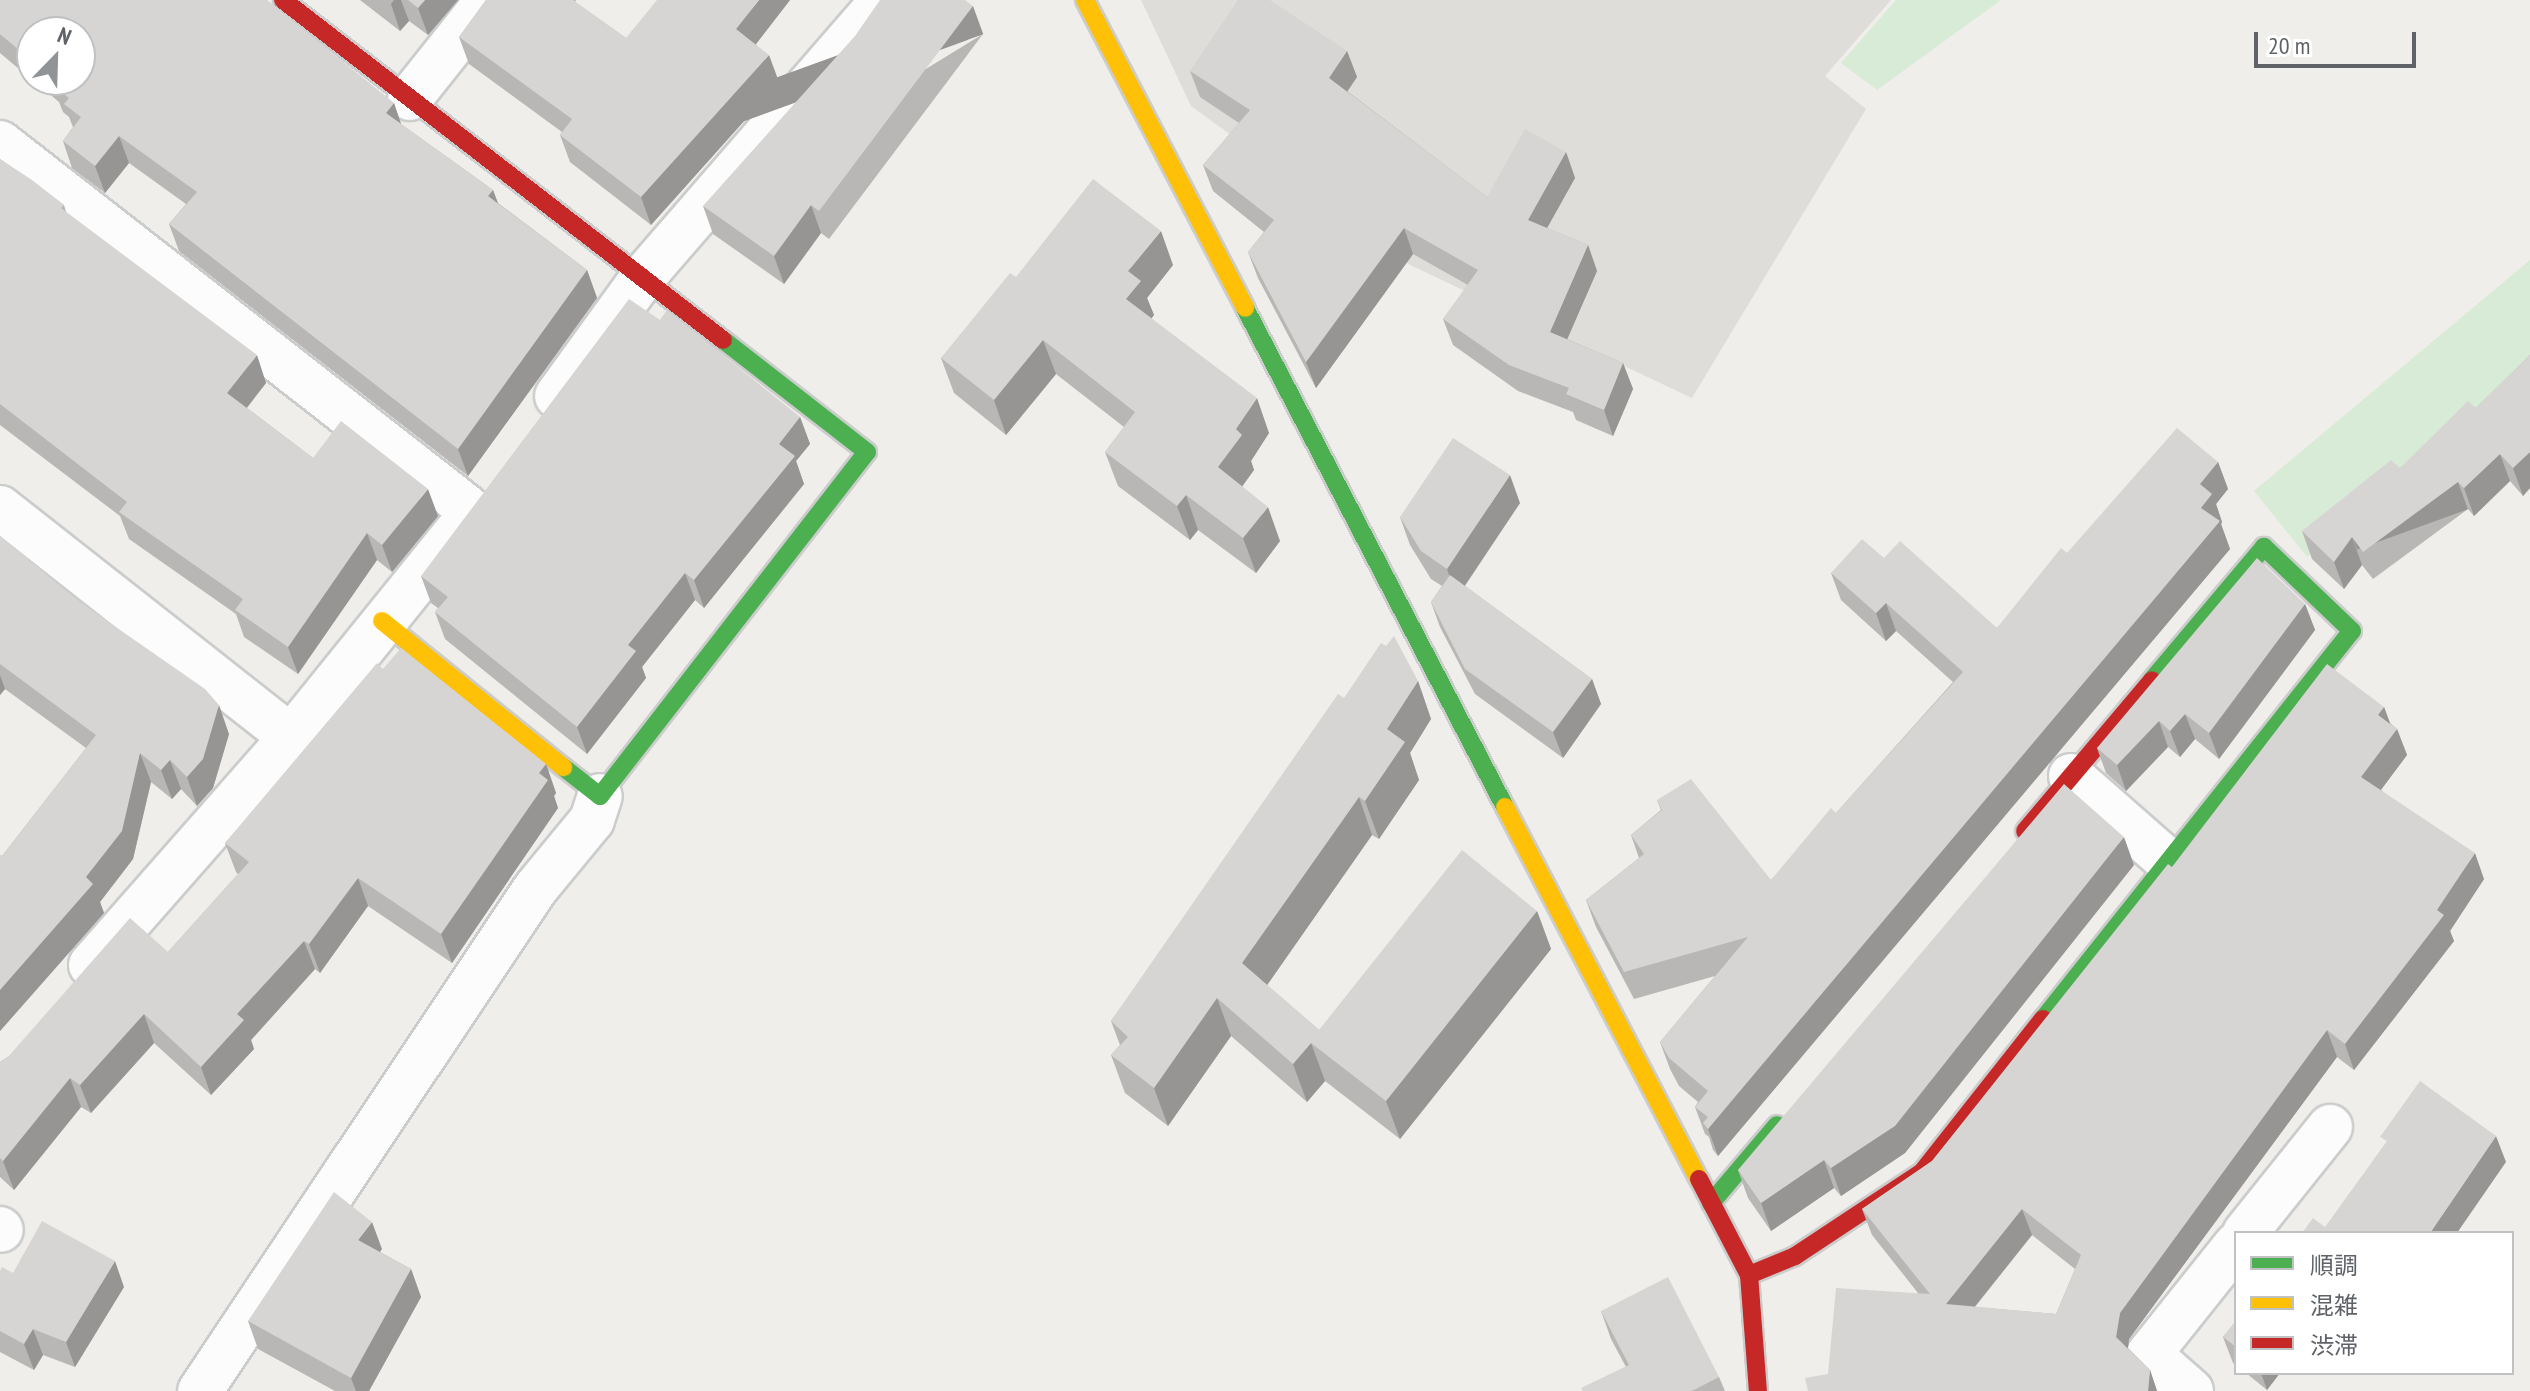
<!DOCTYPE html>
<meta charset="utf-8">
<style>
body{margin:0}
#map{position:relative;width:2530px;height:1391px;overflow:hidden;background:#efeeea;font-family:"PT Sans Narrow","Noto Sans JP",sans-serif}
div>[style]{position:absolute}
.industrial>*{inset:0;background:#dfddda}
.green>*{inset:0;background:#d8ebd6}
.roads{filter:drop-shadow(2px 0 #cbcccc) drop-shadow(-2px 0 #cbcccc) drop-shadow(0 2px #cbcccc) drop-shadow(0 -2px #cbcccc)}
.street>*{height:44px;margin:-22px;padding:0 22px;transform-origin:22px;border-radius:22px;background:#fdfcfc}
.fast>*{height:18px;margin:-9px;padding:0 9px;transform-origin:9px;border-radius:9px;background:#4caf50}
.slow>*{height:18px;margin:-9px;padding:0 9px;transform-origin:9px;border-radius:9px;background:#ffc107}
.jam>*{height:18px;margin:-9px;padding:0 9px;transform-origin:9px;border-radius:9px;background:#c62828}
.wall>*{inset:0;background:#b8b7b5}
.shaded-wall>*{inset:0;background:#969594;transform-origin:0 0}
.building>*{inset:0;background:#d6d5d3}
span{translate:-50% -50%;white-space:nowrap;text-align:center;line-height:1.15;-webkit-text-stroke:6px #fff;paint-order:stroke}
.legend{position:absolute;left:2234px;top:1231px;width:280px;height:144px;box-sizing:border-box;background:#fff;border:2px solid #bfc1c3;margin:0;padding:10px 14px;list-style:none;font-size:24px;color:#5f6368}
.legend li{display:flex;align-items:center;gap:16px;height:40px}
.legend b{width:40px;border:2px solid #bfc1c3}
.north{position:absolute;left:16px;top:16px;width:80px;height:80px;box-sizing:border-box;background:#fff;border:2px solid #bfc1c3;border-radius:50%;rotate:23deg;font-size:22px;font-weight:700;line-height:32px;text-align:center;color:#5f6368}
.north::after{content:'';display:block;margin:auto;width:28px;height:36px;background:#919496;clip-path:polygon(50% 0,100% 100%,50% 72%,0 100%)}
.scale{position:absolute;left:2254px;top:32px;width:162px;height:36px;box-sizing:border-box;border:4px solid #5f6368;border-top:0;padding-left:10px;font-size:24px;line-height:28px;white-space:nowrap;color:#5f6368;-webkit-text-stroke:6px #fff;paint-order:stroke}
</style>
<div id="map">
<div class="industrial">
<i style="clip-path:polygon(1141px 0,1891px 0,1825px 76px,1866px 109px,1692px 398px,1410px 265px,1191px 106px)"></i>
</div>
<div class="green">
<i style="clip-path:polygon(1896px 0,2001px 0,1877px 90px,1841px 63px)"></i>
<i style="clip-path:polygon(2530px 260px,2530px 380px,2307px 557px,2254px 491px)"></i>
</div>
<div class="roads">
<div class="street">
<i style="left:410px;top:98px;width:125px;rotate:-51.5deg"></i>
<i style="left:0;top:143px;width:600px;rotate:37.96deg"></i>
<i style="left:557px;top:396px;width:147px;rotate:-54.1deg"></i>
<i style="left:643px;top:277px;width:367px;rotate:-49.1deg"></i>
<i style="left:0;top:508px;width:370px;rotate:38.2deg"></i>
<i style="left:2071px;top:776px;width:130px;rotate:41.3deg"></i>
<i style="left:91px;top:965px;width:303px;rotate:-48.7deg"></i>
<i style="left:291px;top:737px;width:288px;rotate:-51.1deg"></i>
<i style="left:0;top:1229px;width:1px;rotate:45deg"></i>
<i style="left:2245px;top:1233px;width:136px;rotate:-51.3deg"></i>
<i style="left:200px;top:1391px;width:605px;rotate:-56.26deg"></i>
<i style="left:536px;top:888px;width:88px;rotate:-50.5deg"></i>
<i style="left:592px;top:820px;width:25px;rotate:-72deg"></i>
<i style="left:2191px;top:1391px;width:56px;rotate:-138.6deg"></i>
<i style="left:2149px;top:1354px;width:139px;rotate:-51.4deg"></i>
</div>
<div class="fast">
<i style="left:1245px;top:308px;width:563px;rotate:62.48deg"></i>
<i style="left:563px;top:767px;width:47px;rotate:38.1deg"></i>
<i style="left:600px;top:796px;width:435px;rotate:-52.2deg"></i>
<i style="left:867px;top:452px;width:182px;rotate:-142.1deg"></i>
<i style="left:2043px;top:1019px;width:496px;rotate:-51.5deg"></i>
<i style="left:2352px;top:631px;width:122px;rotate:-136.3deg"></i>
<i style="left:2264px;top:547px;width:174px;rotate:130.1deg"></i>
<i style="left:1711px;top:1203px;width:102px;rotate:-49.8deg"></i>
</div>
<div class="slow">
<i style="left:1085px;top:0;width:347px;rotate:62.5deg"></i>
<i style="left:382px;top:621px;width:233px;rotate:38.9deg"></i>
<i style="left:1505px;top:807px;width:420px;rotate:62.5deg"></i>
</div>
<div class="jam">
<i style="left:283px;top:0;width:556px;rotate:37.69deg"></i>
<i style="left:2025px;top:831px;width:197px;rotate:-49.9deg"></i>
<i style="left:1699px;top:1179px;width:108px;rotate:62.5deg"></i>
<i style="left:1749px;top:1275px;width:116px;rotate:85.6deg"></i>
<i style="left:1749px;top:1275px;width:50px;rotate:-22.4deg"></i>
<i style="left:1795px;top:1256px;width:152px;rotate:-33.5deg"></i>
<i style="left:1922px;top:1172px;width:195px;rotate:-51.7deg"></i>
</div>
</div>
<div class="wall">
<i style="clip-path:polygon(0 0,394px 103px,401px 124px,493px 190px,498px 203px,587px 270px,597px 298px,468px 476px,179px 251px,169px 224px,186px 204px,129px 163px,105px 193px,72px 168px,63px 141px,73px 127px,69px 117px,63px 112px,59px 102px,33px 80px,80px 80px,32px 32px,32px 80px,0 53px)"></i>
<i style="clip-path:polygon(360px 0,458px 0,428px 35px,409px 21px,400px 31px)"></i>
<i style="clip-path:polygon(486px 0,576px 0,575px 2px,626px 38px,790px 0,756px 44px,779px 82px,651px 225px,570px 162px,560px 135px,562px 132px,469px 64px,459px 37px)"></i>
<i style="clip-path:polygon(983px 34px,829px 239px,821px 233px,784px 284px,713px 234px,703px 206px)"></i>
<i style="clip-path:polygon(1347px 51px,1357px 77px,1347px 91px,1487px 197px,1566px 152px,1575px 178px,1547px 228px,1588px 245px,1597px 271px,1567px 339px,1623px 363px,1633px 389px,1613px 436px,1576px 420px,1573px 412px,1518px 391px,1453px 345px,1443px 319px,1468px 285px,1413px 254px,1316px 388px,1258px 278px,1248px 252px,1264px 232px,1213px 191px,1203px 165px,1239px 123px,1200px 97px,1190px 71px)"></i>
<i style="clip-path:polygon(0 159px,64px 205px,66px 212px,266px 383px,247px 408px,313px 458px,438px 516px,392px 572px,377px 560px,298px 674px,244px 637px,236px 614px,129px 539px,120px 516px,0 425px)"></i>
<i style="clip-path:polygon(1173px 265px,1147px 298px,1154px 315px,1151px 318px,1269px 433px,1251px 461px,1254px 470px,1242px 486px,1280px 541px,1256px 573px,1198px 530px,1190px 540px,1118px 486px,1105px 452px,1124px 427px,1056px 374px,1006px 435px,954px 393px,941px 358px,1016px 277px)"></i>
<i style="clip-path:polygon(2530px 355px,2530px 488px,2523px 496px,2510px 481px,2474px 516px,2468px 509px,2373px 579px,2362px 565px,2344px 589px,2312px 559px,2302px 531px,2400px 468px,2476px 408px)"></i>
<i style="clip-path:polygon(800px 417px,810px 444px,796px 461px,804px 484px,704px 608px,695px 600px,642px 667px,646px 678px,587px 754px,445px 639px,435px 612px,438px 608px,431px 603px,421px 576px)"></i>
<i style="clip-path:polygon(2218px 462px,2228px 489px,2216px 504px,2222px 522px,2221px 524px,2230px 549px,1718px 1156px,1713px 1150px,1709px 1137px,1705px 1134px,1695px 1107px,1698px 1102px,1679px 1086px,1670px 1069px,1660px 1042px,1715px 976px,1634px 999px,1596px 927px,1586px 900px,1639px 858px,1631px 835px,1661px 810px,1657px 800px,1771px 880px,1836px 813px,1953px 682px,1896px 631px,1886px 641px,1841px 600px,1831px 573px,1884px 558px,1997px 628px,2067px 553px)"></i>
<i style="clip-path:polygon(1520px 503px,1465px 586px,1592px 679px,1601px 704px,1563px 758px,1475px 694px,1440px 627px,1431px 602px,1442px 586px,1431px 579px,1410px 545px,1400px 517px)"></i>
<i style="clip-path:polygon(0 536px,229px 734px,213px 788px,197px 806px,181px 789px,172px 799px,151px 782px,133px 859px,100px 902px,104px 913px,0 1031px,0 855px,2px 856px,86px 748px,5px 689px,0 695px)"></i>
<i style="clip-path:polygon(2305px 604px,2315px 630px,2219px 759px,2195px 739px,2180px 757px,2168px 747px,2126px 791px,2106px 773px,2097px 748px)"></i>
<i style="clip-path:polygon(383px 669px,546px 764px,556px 793px,554px 796px,558px 808px,452px 963px,368px 906px,320px 973px,315px 969px,251px 1040px,254px 1049px,211px 1095px,154px 1043px,91px 1113px,81px 1107px,14px 1190px,0 1177px,0 1062px,168px 952px,238px 874px,236px 872px,225px 843px)"></i>
<i style="clip-path:polygon(1418px 681px,1431px 719px,1410px 753px,1419px 780px,1379px 839px,1372px 835px,1267px 985px,1319px 1030px,1537px 911px,1551px 949px,1400px 1139px,1325px 1081px,1307px 1102px,1231px 1036px,1168px 1126px,1125px 1093px,1111px 1055px,1120px 1045px,1111px 1021px,1344px 698px)"></i>
<i style="clip-path:polygon(evenodd,2384px 707px,2390px 723px,2397px 729px,2407px 755px,2381px 790px,2484px 879px,2450px 931px,2454px 941px,2354px 1070px,2337px 1057px,2129px 1339px,2128px 1348px,2150px 1370px,2157px 1391px,1808px 1391px,1828px 1374px,1918px 1293px,1872px 1235px,1862px 1209px,1932px 1161px,2172px 867px,2384px 707px,2032px 1235px,2075px 1269px,2056px 1314px,1975px 1307px,2032px 1235px)"></i>
<i style="clip-path:polygon(2134px 865px,1905px 1153px,1841px 1196px,1834px 1188px,1771px 1231px,1748px 1198px,1738px 1170px)"></i>
<i style="clip-path:polygon(382px 1249px,380px 1252px,411px 1269px,421px 1297px,369px 1391px,335px 1391px,258px 1349px,248px 1321px)"></i>
<i style="clip-path:polygon(0 1271px,13px 1273px,124px 1287px,75px 1367px,43px 1355px,34px 1370px,0 1352px)"></i>
<i style="clip-path:polygon(1601px 1311px,1719px 1377px,1725px 1391px,1582px 1391px,1626px 1367px,1611px 1339px)"></i>
<i style="clip-path:polygon(2236px 1321px,2236px 1365px,2233px 1363px,2223px 1337px)"></i>
<i style="clip-path:polygon(2246px 1373px,2280px 1373px,2267px 1390px)"></i>
</div>
<div class="shaded-wall">
<i style="clip-path:polygon(394px 0,401px 0,409px 21px,400px 31px,391px 4px)"></i>
<i style="clip-path:polygon(425px 0,458px 0,428px 35px,418px 8px)"></i>
<i style="clip-path:polygon(759px 0,790px 0,746px 57px,736px 29px)"></i>
<i style="left:973px;top:6px;width:30px;height:256px;rotate:70deg"></i>
<i style="clip-path:polygon(1347px 51px,1357px 77px,1339px 104px,1329px 78px)"></i>
<i style="clip-path:polygon(769px 55px,779px 82px,651px 225px,641px 197px)"></i>
<i style="clip-path:polygon(394px 103px,403px 130px,386px 113px)"></i>
<i style="clip-path:polygon(119px 136px,129px 163px,105px 193px,95px 166px)"></i>
<i style="clip-path:polygon(1566px 152px,1575px 178px,1537px 246px,1528px 220px)"></i>
<i style="clip-path:polygon(493px 190px,503px 217px,488px 196px)"></i>
<i style="clip-path:polygon(811px 205px,821px 233px,784px 284px,774px 256px)"></i>
<i style="clip-path:polygon(1404px 228px,1413px 254px,1316px 388px,1306px 362px)"></i>
<i style="clip-path:polygon(1161px 231px,1173px 265px,1147px 298px,1154px 315px,1139px 334px,1126px 299px,1128px 271px)"></i>
<i style="clip-path:polygon(1588px 245px,1597px 271px,1559px 358px,1550px 332px)"></i>
<i style="clip-path:polygon(587px 270px,597px 298px,468px 476px,458px 449px)"></i>
<i style="clip-path:polygon(1043px 340px,1056px 374px,1006px 435px,994px 400px)"></i>
<i style="clip-path:polygon(257px 355px,266px 383px,237px 420px,227px 393px)"></i>
<i style="clip-path:polygon(1623px 363px,1633px 389px,1613px 436px,1604px 410px)"></i>
<i style="clip-path:polygon(1257px 398px,1269px 433px,1251px 461px,1254px 470px,1231px 502px,1218px 467px,1236px 429px)"></i>
<i style="clip-path:polygon(800px 417px,810px 444px,796px 461px,804px 484px,704px 608px,694px 580px,779px 444px)"></i>
<i style="clip-path:polygon(2530px 452px,2530px 488px,2523px 496px,2513px 468px)"></i>
<i style="clip-path:polygon(2500px 454px,2510px 481px,2474px 516px,2464px 488px)"></i>
<i style="clip-path:polygon(2218px 462px,2228px 489px,2216px 504px,2222px 522px,2221px 524px,2230px 549px,1718px 1156px,1708px 1129px,2201px 508px,2200px 484px)"></i>
<i style="clip-path:polygon(1510px 475px,1520px 503px,1457px 597px,1447px 569px)"></i>
<i style="left:2458px;top:482px;width:29px;height:118px;rotate:70deg"></i>
<i style="clip-path:polygon(428px 489px,438px 516px,392px 572px,382px 545px)"></i>
<i style="clip-path:polygon(1186px 495px,1198px 530px,1190px 540px,1177px 506px)"></i>
<i style="clip-path:polygon(1268px 507px,1280px 541px,1256px 573px,1243px 538px)"></i>
<i style="clip-path:polygon(367px 533px,377px 560px,298px 674px,288px 647px)"></i>
<i style="clip-path:polygon(2352px 537px,2362px 565px,2344px 589px,2334px 562px)"></i>
<i style="clip-path:polygon(685px 573px,695px 600px,642px 667px,646px 678px,587px 754px,577px 727px,628px 645px)"></i>
<i style="clip-path:polygon(1886px 603px,1896px 631px,1886px 641px,1876px 613px)"></i>
<i style="clip-path:polygon(2305px 604px,2315px 630px,2219px 759px,2209px 733px)"></i>
<i style="clip-path:polygon(0 675px,5px 689px,0 695px)"></i>
<i style="clip-path:polygon(1592px 679px,1601px 704px,1563px 758px,1553px 732px)"></i>
<i style="clip-path:polygon(1418px 681px,1431px 719px,1410px 753px,1419px 780px,1379px 839px,1365px 801px,1387px 729px)"></i>
<i style="clip-path:polygon(219px 705px,229px 734px,213px 788px,197px 806px,187px 777px)"></i>
<i style="clip-path:polygon(2384px 707px,2394px 734px,2378px 715px)"></i>
<i style="clip-path:polygon(2185px 714px,2195px 739px,2180px 757px,2170px 731px)"></i>
<i style="clip-path:polygon(2159px 721px,2168px 747px,2126px 791px,2117px 765px)"></i>
<i style="clip-path:polygon(2397px 729px,2407px 755px,2371px 803px,2361px 777px)"></i>
<i style="clip-path:polygon(140px 753px,151px 782px,133px 859px,100px 902px,104px 913px,0 1031px,0 990px,86px 877px)"></i>
<i style="clip-path:polygon(170px 760px,181px 789px,172px 799px,161px 770px)"></i>
<i style="clip-path:polygon(546px 764px,556px 793px,554px 796px,558px 808px,452px 963px,441px 934px,539px 773px)"></i>
<i style="clip-path:polygon(1359px 797px,1372px 835px,1256px 1001px,1242px 963px)"></i>
<i style="clip-path:polygon(2124px 837px,2134px 865px,1905px 1153px,1841px 1196px,1831px 1168px)"></i>
<i style="clip-path:polygon(2475px 853px,2484px 879px,2450px 931px,2454px 941px,2354px 1070px,2345px 1044px)"></i>
<i style="clip-path:polygon(358px 878px,368px 906px,320px 973px,309px 944px)"></i>
<i style="clip-path:polygon(1537px 911px,1551px 949px,1400px 1139px,1386px 1101px)"></i>
<i style="clip-path:polygon(304px 941px,315px 969px,251px 1040px,254px 1049px,211px 1095px,201px 1067px,237px 1014px)"></i>
<i style="clip-path:polygon(1217px 998px,1231px 1036px,1168px 1126px,1154px 1088px)"></i>
<i style="clip-path:polygon(144px 1014px,154px 1043px,91px 1113px,80px 1085px)"></i>
<i style="clip-path:polygon(2327px 1030px,2337px 1057px,2129px 1339px,2126px 1363px,2116px 1337px,2120px 1313px)"></i>
<i style="clip-path:polygon(1311px 1043px,1325px 1081px,1307px 1102px,1293px 1064px)"></i>
<i style="clip-path:polygon(70px 1078px,81px 1107px,14px 1190px,3px 1161px)"></i>
<i style="clip-path:polygon(2496px 1136px,2506px 1162px,2457px 1233px,2430px 1233px)"></i>
<i style="clip-path:polygon(1824px 1160px,1834px 1188px,1771px 1231px,1761px 1203px)"></i>
<i style="clip-path:polygon(2022px 1209px,2032px 1235px,1956px 1330px,1946px 1304px)"></i>
<i style="clip-path:polygon(372px 1222px,382px 1249px,368px 1268px,358px 1240px)"></i>
<i style="clip-path:polygon(115px 1261px,124px 1287px,75px 1367px,66px 1342px)"></i>
<i style="clip-path:polygon(411px 1269px,421px 1297px,369px 1391px,356px 1391px,351px 1378px)"></i>
<i style="clip-path:polygon(33px 1329px,43px 1355px,34px 1370px,24px 1344px)"></i>
<i style="clip-path:polygon(2150px 1370px,2157px 1391px,2148px 1391px)"></i>
<i style="clip-path:polygon(2261px 1373px,2280px 1373px,2267px 1390px)"></i>
</div>
<div class="building">
<i style="clip-path:polygon(0 0,267px 0,394px 103px,386px 113px,493px 190px,488px 196px,587px 270px,458px 449px,169px 224px,197px 192px,119px 136px,95px 166px,63px 141px,81px 117px,64px 104px,69px 98px,53px 85px,56px 81px,55px 80px,80px 80px,80px 32px,32px 32px,32px 61px,0 34px)"></i>
<i style="clip-path:polygon(408px 0,425px 0,418px 8px)"></i>
<i style="clip-path:polygon(486px 0,573px 0,626px 38px,657px 0,759px 0,736px 29px,769px 55px,641px 197px,560px 135px,572px 119px,459px 37px)"></i>
<i style="clip-path:polygon(880px 0,965px 0,973px 6px,819px 211px,811px 205px,774px 256px,703px 206px,855px 36px)"></i>
<i style="clip-path:polygon(1238px 0,1270px 0,1347px 51px,1329px 78px,1487px 197px,1525px 129px,1566px 152px,1528px 220px,1588px 245px,1550px 332px,1623px 363px,1604px 410px,1566px 394px,1569px 388px,1509px 365px,1443px 319px,1478px 270px,1404px 228px,1306px 362px,1248px 252px,1274px 220px,1203px 165px,1250px 110px,1190px 71px)"></i>
<i style="clip-path:polygon(0 159px,32px 180px,64px 205px,61px 208px,257px 355px,227px 393px,313px 458px,341px 421px,428px 489px,382px 545px,367px 533px,288px 647px,235px 610px,243px 599px,119px 512px,127px 502px,0 404px)"></i>
<i style="clip-path:polygon(1093px 179px,1161px 231px,1128px 271px,1141px 281px,1126px 299px,1257px 398px,1236px 429px,1242px 435px,1218px 467px,1268px 507px,1243px 538px,1186px 495px,1177px 506px,1105px 452px,1135px 412px,1043px 340px,994px 400px,941px 358px,1010px 273px,1016px 277px)"></i>
<i style="clip-path:polygon(629px 299px,660px 320px,667px 310px,800px 417px,779px 444px,795px 456px,694px 580px,685px 573px,628px 645px,636px 651px,577px 727px,435px 612px,448px 597px,421px 576px)"></i>
<i style="clip-path:polygon(2530px 355px,2530px 452px,2513px 468px,2500px 454px,2464px 488px,2458px 482px,2363px 552px,2352px 537px,2334px 562px,2302px 531px,2391px 460px,2400px 468px,2468px 401px,2476px 408px)"></i>
<i style="clip-path:polygon(2177px 428px,2218px 462px,2200px 484px,2212px 494px,2201px 508px,2220px 521px,1708px 1129px,1703px 1123px,1708px 1117px,1695px 1107px,1708px 1091px,1669px 1058px,1660px 1042px,1748px 937px,1624px 972px,1586px 900px,1644px 854px,1631px 835px,1662px 810px,1657px 800px,1691px 779px,1771px 880px,1831px 808px,1836px 813px,1963px 672px,1886px 603px,1876px 613px,1831px 573px,1862px 539px,1884px 558px,1900px 541px,1997px 628px,2061px 548px,2067px 553px)"></i>
<i style="clip-path:polygon(1453px 438px,1510px 475px,1447px 569px,1421px 551px,1400px 517px)"></i>
<i style="clip-path:polygon(0 536px,77px 600px,205px 689px,219px 705px,203px 759px,187px 777px,170px 760px,161px 770px,140px 753px,122px 831px,86px 877px,93px 884px,0 990px,0 855px,2px 856px,96px 735px,0 664px)"></i>
<i style="clip-path:polygon(2257px 558px,2305px 604px,2209px 733px,2185px 714px,2170px 731px,2159px 721px,2117px 765px,2097px 748px)"></i>
<i style="clip-path:polygon(1450px 575px,1592px 679px,1553px 732px,1465px 669px,1431px 602px)"></i>
<i style="clip-path:polygon(1394px 636px,1418px 681px,1387px 729px,1405px 742px,1365px 801px,1359px 797px,1242px 963px,1319px 1030px,1462px 850px,1537px 911px,1386px 1101px,1311px 1043px,1293px 1064px,1217px 998px,1154px 1088px,1111px 1055px,1128px 1037px,1111px 1021px,1338px 694px,1344px 698px,1381px 643px,1386px 646px)"></i>
<i style="clip-path:polygon(401px 648px,546px 764px,539px 773px,548px 780px,441px 934px,358px 878px,309px 944px,304px 941px,237px 1014px,244px 1020px,201px 1067px,144px 1014px,80px 1085px,70px 1078px,3px 1161px,0 1158px,0 1062px,8px 1057px,130px 918px,168px 952px,249px 862px,225px 843px,377px 663px,383px 669px)"></i>
<i style="clip-path:polygon(evenodd,2327px 664px,2384px 707px,2378px 715px,2397px 729px,2361px 777px,2475px 853px,2437px 910px,2444px 915px,2345px 1044px,2327px 1030px,2120px 1313px,2116px 1337px,2150px 1370px,2148px 1391px,1808px 1391px,1805px 1378px,1828px 1374px,1836px 1288px,1930px 1294px,1862px 1209px,1932px 1161px,2168px 864px,2172px 867px,2327px 664px,2022px 1209px,2081px 1255px,2056px 1314px,1946px 1304px,2022px 1209px)"></i>
<i style="clip-path:polygon(2064px 784px,2124px 837px,1895px 1126px,1831px 1168px,1824px 1160px,1761px 1203px,1738px 1170px)"></i>
<i style="clip-path:polygon(2420px 1081px,2496px 1136px,2430px 1233px,2302px 1233px,2313px 1218px,2325px 1227px,2387px 1141px,2380px 1137px)"></i>
<i style="clip-path:polygon(334px 1192px,372px 1222px,358px 1240px,411px 1269px,351px 1378px,248px 1321px)"></i>
<i style="clip-path:polygon(42px 1221px,115px 1261px,66px 1342px,33px 1329px,24px 1344px,0 1331px,0 1271px,2px 1267px,13px 1273px)"></i>
<i style="clip-path:polygon(1668px 1277px,1719px 1377px,1692px 1391px,1583px 1391px,1581px 1388px,1629px 1365px,1601px 1311px)"></i>
<i style="clip-path:polygon(2236px 1321px,2236px 1347px,2223px 1337px)"></i>
</div>
<ul class="legend">
<li><b style="height:10px;background:#4caf50"></b>順調</li>
<li><b style="height:10px;background:#ffc107"></b>混雑</li>
<li><b style="height:10px;background:#c62828"></b>渋滞</li>
</ul>
<div class="north">N</div>
<div class="scale">20 m</div>
</div>
